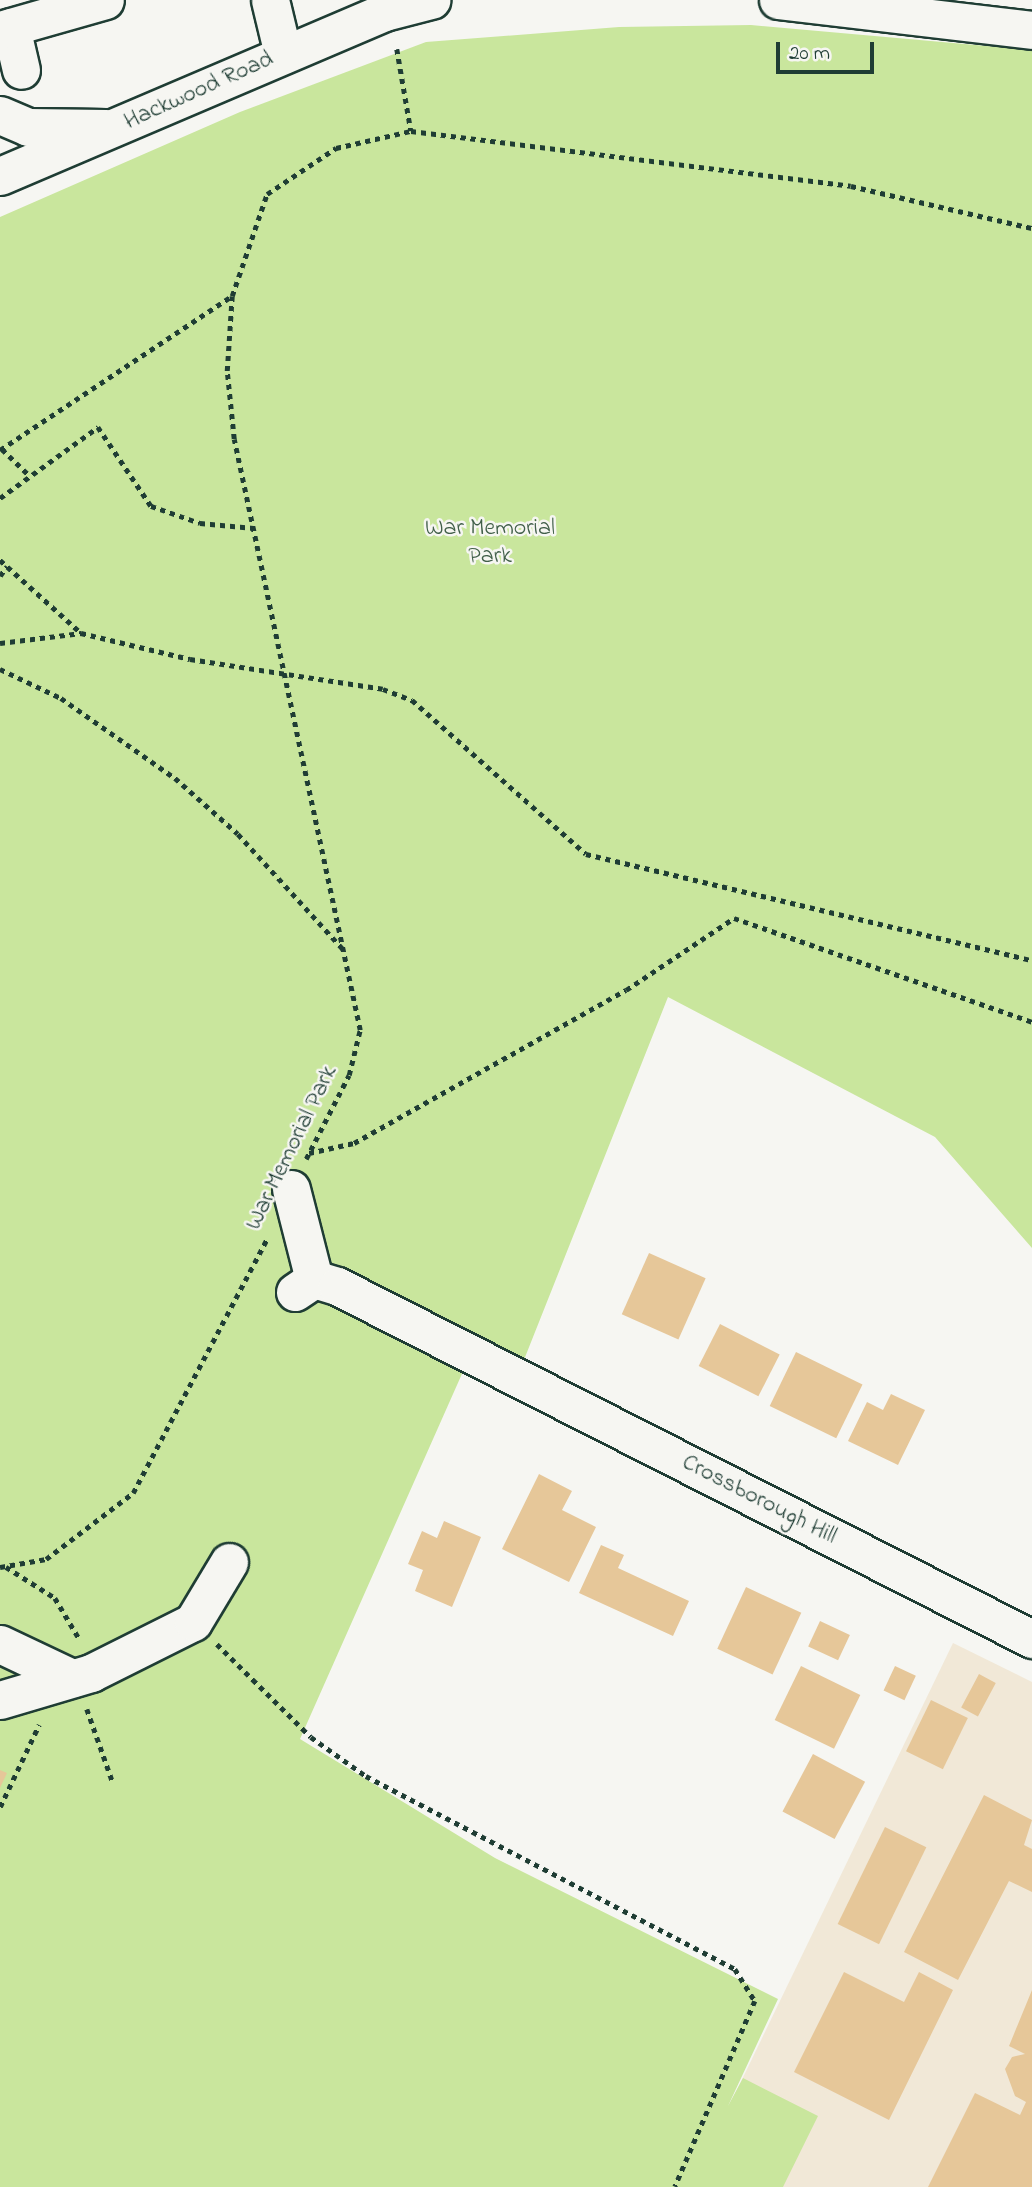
<!DOCTYPE html>
<style>
body{margin:0}
#map{position:relative;width:1032px;height:2187px;overflow:hidden;background:#f6f6f2;font-family:"Indie Flower",sans-serif}
div>[style]{position:absolute}
.built>*{inset:0;background:#f1e8d7}
.green>*{inset:0;background:#c9e69d}
.building>*{inset:0;background:#e6c799;transform-origin:0 0}
.path>*{height:4.5px;margin-top:-2.25px;transform-origin:0;background:repeating-linear-gradient(90deg,#1f3d34 0 5px,transparent 0 10px)}
.roads{filter:drop-shadow(2px 0 #1f3d34) drop-shadow(-2px 0 #1f3d34) drop-shadow(0 2px #1f3d34) drop-shadow(0 -2px #1f3d34)}
.minor>*{height:37px;margin:-18.5px;padding:0 18.5px;transform-origin:18.5px;border-radius:18.5px;background:#f6f6f2}
span{translate:-50% -50%;white-space:nowrap;text-align:center;line-height:1.15;-webkit-text-stroke:5px #f6f6f2;paint-order:stroke}
.street-label{font-size:24px;color:#1f3d34}
.park-label{font-size:24px;color:#415f49}
.scale{position:absolute;left:776px;top:42px;width:98px;height:32px;box-sizing:border-box;border:4px solid #1f3d34;border-top:0;padding-left:9px;font-size:21px;line-height:24px;white-space:nowrap;color:#1f3d34;-webkit-text-stroke:5px #f6f6f2;paint-order:stroke}
</style>
<div id="map">
<div class="built">
<i style="clip-path:polygon(953px 1643px,1032px 1682px,1032px 2187px,690px 2187px)"></i>
</div>
<div class="green">
<i style="clip-path:polygon(751px 25px,1032px 50px,1032px 1248px,935px 1137px,668px 997px,512px 1390px,465px 1367px,300px 1739px,495px 1858px,778px 1999px,728px 2106px,743px 2078px,818px 2116px,783px 2187px,0 2187px,0 217px,240px 112px,426px 42px,619px 27px)"></i>
</div>
<div class="building">
<i style="left:649px;top:1253px;width:62px;height:67px;rotate:24deg"></i>
<i style="left:720px;top:1324px;width:67px;height:47px;rotate:27deg"></i>
<i style="left:796px;top:1352px;width:74px;height:60px;rotate:26deg"></i>
<i style="clip-path:polygon(891px 1394px,925px 1410px,898px 1465px,848px 1441px,867px 1402px,883px 1410px)"></i>
<i style="clip-path:polygon(539px 1474px,572px 1491px,562px 1510px,596px 1527px,569px 1582px,502px 1549px)"></i>
<i style="clip-path:polygon(444px 1521px,481px 1537px,452px 1607px,415px 1591px,423px 1570px,408px 1564px,422px 1531px,437px 1538px)"></i>
<i style="clip-path:polygon(601px 1545px,624px 1555px,618px 1568px,689px 1601px,673px 1636px,579px 1593px)"></i>
<i style="left:746px;top:1587px;width:61px;height:68px;rotate:25deg"></i>
<i style="left:820px;top:1621px;width:33px;height:28px;rotate:25deg"></i>
<i style="left:801px;top:1666px;width:66px;height:60px;rotate:26deg"></i>
<i style="left:895px;top:1666px;width:23px;height:27px;rotate:25deg"></i>
<i style="left:979px;top:1674px;width:19px;height:38px;rotate:28deg"></i>
<i style="left:931px;top:1700px;width:41px;height:57px;rotate:26deg"></i>
<i style="left:813px;top:1754px;width:59px;height:65px;rotate:28deg"></i>
<i style="clip-path:polygon(0 1770px,7px 1773px,0 1788px)"></i>
<i style="clip-path:polygon(984px 1795px,1032px 1820px,1024px 1845px,1032px 1849px,1032px 1892px,1009px 1881px,958px 1980px,904px 1952px)"></i>
<i style="left:885px;top:1827px;width:46px;height:108px;rotate:26deg"></i>
<i style="clip-path:polygon(844px 1972px,904px 2002px,919px 1972px,953px 1990px,889px 2120px,794px 2072px)"></i>
<i style="clip-path:polygon(1032px 1990px,1032px 2187px,928px 2187px,975px 2093px,1020px 2115px,1026px 2102px,1015px 2096px,1005px 2069px,1012px 2057px,1025px 2054px,1009px 2046px)"></i>
</div>
<div class="path">
<i style="left:397px;top:49px;width:83px;rotate:80.3deg"></i>
<i style="left:2px;top:449px;width:37px;rotate:44deg"></i>
<i style="left:0;top:450px;width:278px;rotate:-33.6deg"></i>
<i style="left:0;top:498px;width:121px;rotate:-35.9deg"></i>
<i style="left:98px;top:427px;width:95px;rotate:56.1deg"></i>
<i style="left:151px;top:506px;width:52px;rotate:19.1deg"></i>
<i style="left:200px;top:523px;width:54px;rotate:5.3deg"></i>
<i style="left:0;top:560px;width:108px;rotate:42deg"></i>
<i style="left:0;top:576px;width:12px;rotate:-55deg"></i>
<i style="left:0;top:643px;width:82px;rotate:-7deg"></i>
<i style="left:81px;top:633px;width:112px;rotate:13.4deg"></i>
<i style="left:190px;top:659px;width:195px;rotate:8.8deg"></i>
<i style="left:383px;top:689px;width:31px;rotate:21deg"></i>
<i style="left:412px;top:700px;width:232px;rotate:41.5deg"></i>
<i style="left:586px;top:854px;width:458px;rotate:13.4deg"></i>
<i style="left:0;top:669px;width:68px;rotate:25.4deg"></i>
<i style="left:61px;top:698px;width:139px;rotate:35.1deg"></i>
<i style="left:175px;top:778px;width:84px;rotate:41.6deg"></i>
<i style="left:238px;top:834px;width:156px;rotate:47.6deg"></i>
<i style="left:309px;top:1153px;width:46px;rotate:-12.5deg"></i>
<i style="left:354px;top:1143px;width:312px;rotate:-29.4deg"></i>
<i style="left:626px;top:990px;width:130px;rotate:-33.7deg"></i>
<i style="left:734px;top:918px;width:316px;rotate:19.2deg"></i>
<i style="left:306px;top:1159px;width:94px;rotate:-62.9deg"></i>
<i style="left:349px;top:1075px;width:46px;rotate:-76.3deg"></i>
<i style="left:360px;top:1030px;width:604px;rotate:-102.04deg"></i>
<i style="left:234px;top:439px;width:68px;rotate:-95.9deg"></i>
<i style="left:227px;top:371px;width:75px;rotate:-86.2deg"></i>
<i style="left:232px;top:296px;width:108px;rotate:-71.1deg"></i>
<i style="left:267px;top:194px;width:83px;rotate:-33.7deg"></i>
<i style="left:336px;top:148px;width:77px;rotate:-12.8deg"></i>
<i style="left:411px;top:131px;width:443px;rotate:7.1deg"></i>
<i style="left:851px;top:186px;width:186px;rotate:13.1deg"></i>
<i style="left:0;top:1567px;width:47px;rotate:-9.9deg"></i>
<i style="left:46px;top:1559px;width:109px;rotate:-37.2deg"></i>
<i style="left:133px;top:1493px;width:287px;rotate:-62.2deg"></i>
<i style="left:6px;top:1567px;width:58px;rotate:32.3deg"></i>
<i style="left:55px;top:1598px;width:49px;rotate:59.2deg"></i>
<i style="left:217px;top:1644px;width:132px;rotate:44.7deg"></i>
<i style="left:311px;top:1737px;width:67px;rotate:35.3deg"></i>
<i style="left:366px;top:1776px;width:416px;rotate:27.6deg"></i>
<i style="left:735px;top:1969px;width:38px;rotate:58deg"></i>
<i style="left:755px;top:2001px;width:202px;rotate:113.3deg"></i>
<i style="left:87px;top:1709px;width:78px;rotate:70.6deg"></i>
<i style="left:0;top:1807px;width:91px;rotate:-64.6deg"></i>
</div>
<div class="roads">
<div class="minor">
<i style="left:270px;top:0;width:56px;rotate:76.5deg"></i>
<i style="left:778px;top:0;width:256px;rotate:6.7deg"></i>
<i style="left:11px;top:27px;width:44px;rotate:76.9deg"></i>
<i style="left:0;top:30px;width:109px;rotate:-15.9deg"></i>
<i style="left:0;top:115px;width:30px;rotate:23deg"></i>
<i style="left:28px;top:127px;width:78px;rotate:0.7deg"></i>
<i style="left:0;top:176px;width:418px;rotate:-23.1deg"></i>
<i style="left:384px;top:12px;width:49px;rotate:-14.3deg"></i>
<i style="left:291px;top:1189px;width:93px;rotate:75.7deg"></i>
<i style="left:295px;top:1292px;width:23px;rotate:-34deg"></i>
<i style="left:314px;top:1279px;width:24px;rotate:17deg"></i>
<i style="left:337px;top:1286px;width:780px;rotate:26.93deg"></i>
<i style="left:0;top:1644px;width:80px;rotate:25.3deg"></i>
<i style="left:0;top:1700px;width:95px;rotate:-16.5deg"></i>
<i style="left:91px;top:1673px;width:114px;rotate:-26.6deg"></i>
<i style="left:193px;top:1622px;width:70px;rotate:-59deg"></i>
</div>
</div>
<div class="street-label">
<span style="left:199px;top:91px;rotate:-24deg">Hackwood Road</span>
<span style="left:292px;top:1148px;rotate:-64deg">War Memorial Park</span>
<span style="left:759px;top:1500px;rotate:27deg">Crossborough Hill</span>
</div>
<div class="park-label">
<span style="left:490px;top:543px">War Memorial<br>Park</span>
</div>
<div class="scale">20 m</div>
</div>
